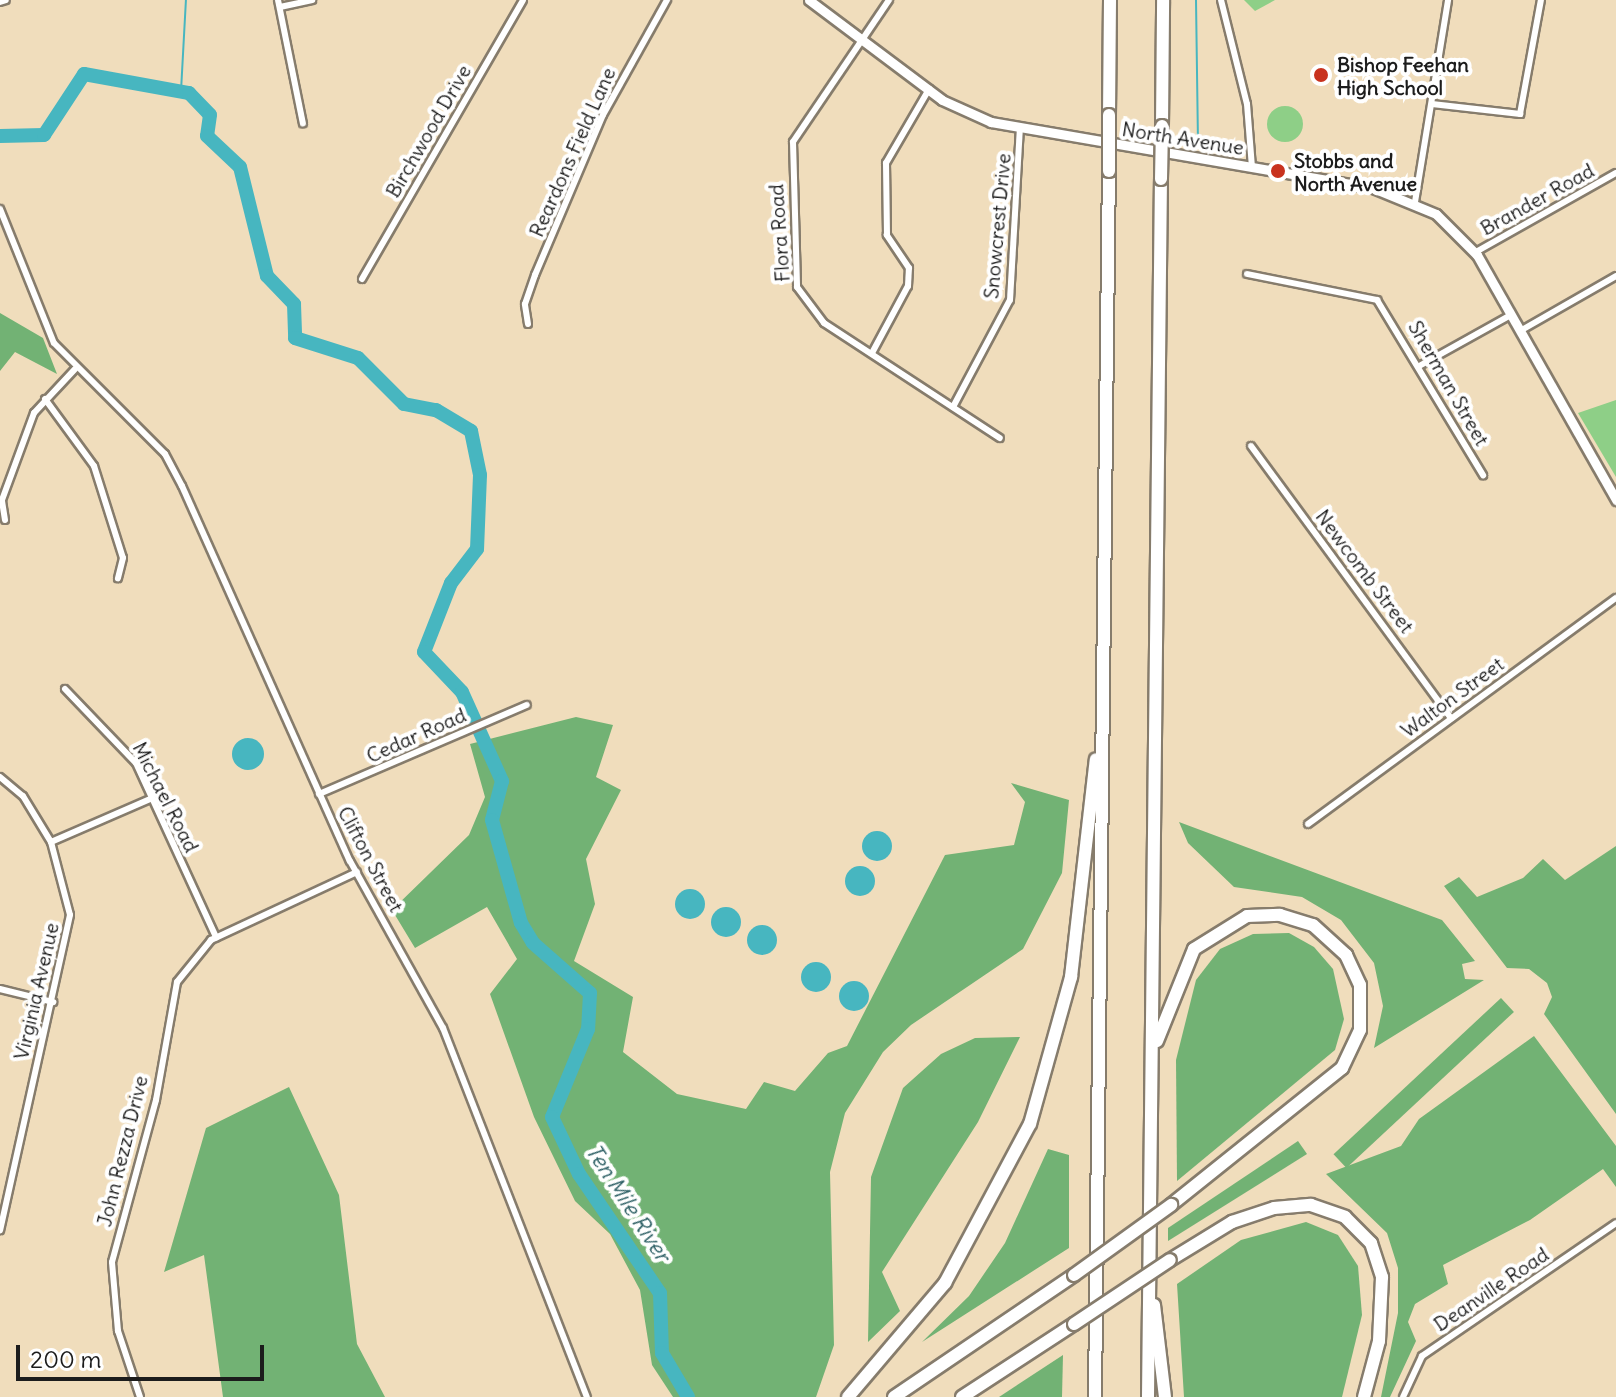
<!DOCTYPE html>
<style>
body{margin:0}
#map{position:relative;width:1616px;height:1397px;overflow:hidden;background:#f0ddbc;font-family:Delius,sans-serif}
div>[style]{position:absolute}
.green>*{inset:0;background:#8ecf87}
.round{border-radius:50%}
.forest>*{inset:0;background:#72b274;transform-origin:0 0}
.water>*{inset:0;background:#47b6c0}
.stream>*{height:2px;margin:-1px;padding:0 1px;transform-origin:1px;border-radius:1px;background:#47b6c0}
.river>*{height:14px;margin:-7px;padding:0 7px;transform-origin:7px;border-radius:7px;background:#47b6c0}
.roads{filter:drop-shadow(2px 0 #867c6c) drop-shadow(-2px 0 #867c6c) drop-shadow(0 2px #867c6c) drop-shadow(0 -2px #867c6c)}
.street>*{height:6px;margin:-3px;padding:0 3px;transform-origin:3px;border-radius:3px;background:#fff}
.secondary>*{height:9px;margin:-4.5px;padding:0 4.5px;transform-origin:4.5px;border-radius:4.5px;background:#fff}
.highway>*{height:12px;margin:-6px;padding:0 6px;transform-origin:6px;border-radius:6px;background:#fff}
.bridges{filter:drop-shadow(2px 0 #867c6c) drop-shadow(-2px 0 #867c6c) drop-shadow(0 2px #867c6c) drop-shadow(0 -2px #867c6c)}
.highway-bridge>*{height:12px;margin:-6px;padding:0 6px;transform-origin:6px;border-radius:6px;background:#fff}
.dots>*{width:22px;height:22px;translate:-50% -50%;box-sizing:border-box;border:4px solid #fff;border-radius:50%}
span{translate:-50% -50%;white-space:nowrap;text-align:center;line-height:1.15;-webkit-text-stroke:8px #fff;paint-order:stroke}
.poi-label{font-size:20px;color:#1c1c1c;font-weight:700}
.left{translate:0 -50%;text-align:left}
.street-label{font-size:20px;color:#1c1c1c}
.water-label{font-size:22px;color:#2f6166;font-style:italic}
.scale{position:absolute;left:16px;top:1345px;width:248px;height:36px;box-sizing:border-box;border:4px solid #1c1c1c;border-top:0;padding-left:10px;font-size:24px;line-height:28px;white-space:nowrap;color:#1c1c1c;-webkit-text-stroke:6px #fff;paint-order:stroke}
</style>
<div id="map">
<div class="green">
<i style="clip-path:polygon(1244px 0,1275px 0,1255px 11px)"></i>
<i class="round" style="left:1267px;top:106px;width:36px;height:36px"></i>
<i style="clip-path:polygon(1616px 400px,1616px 477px,1578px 413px)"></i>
</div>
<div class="forest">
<i style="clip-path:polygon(0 313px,43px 338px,57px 374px,15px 352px,0 371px)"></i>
<i style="clip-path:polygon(576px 717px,613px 725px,596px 777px,621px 790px,586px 859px,595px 904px,574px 961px,633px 997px,623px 1052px,677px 1094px,746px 1109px,764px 1082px,795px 1091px,828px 1053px,847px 1046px,945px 855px,1014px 845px,1025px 802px,1011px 783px,1069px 800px,1062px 873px,1023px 949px,911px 1025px,883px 1052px,845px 1113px,830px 1172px,834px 1345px,816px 1397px,673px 1397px,652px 1365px,640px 1290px,610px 1234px,575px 1201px,534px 1117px,490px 994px,517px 959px,487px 907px,415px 948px,392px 910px,469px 835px,485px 797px,470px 744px)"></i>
<i style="clip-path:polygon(1179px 822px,1442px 920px,1475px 961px,1462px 964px,1465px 979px,1484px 980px,1374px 1048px,1383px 1006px,1374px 963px,1341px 920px,1302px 897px,1234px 887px,1188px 843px)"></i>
<i style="clip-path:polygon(1616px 846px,1616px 1114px,1544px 1014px,1552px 997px,1547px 983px,1529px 969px,1507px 968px,1444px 886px,1459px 877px,1477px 897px,1523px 878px,1543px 859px,1565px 880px)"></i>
<i style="clip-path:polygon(1289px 933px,1314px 947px,1333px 969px,1344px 1019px,1335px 1050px,1177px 1181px,1176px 1060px,1196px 980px,1220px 949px,1253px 934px)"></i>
<i style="left:1501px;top:998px;width:19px;height:229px;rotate:47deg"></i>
<i style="clip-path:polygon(1534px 1036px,1616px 1146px,1616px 1187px,1603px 1169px,1530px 1220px,1443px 1265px,1448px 1284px,1415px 1304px,1408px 1322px,1416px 1341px,1390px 1397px,1381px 1397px,1398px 1313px,1398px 1268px,1387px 1233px,1326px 1174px,1401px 1146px,1419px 1119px)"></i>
<i style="clip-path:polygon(1020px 1037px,978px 1122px,882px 1272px,900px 1311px,868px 1342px,871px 1177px,903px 1088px,941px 1054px,975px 1038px)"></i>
<i style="clip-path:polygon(289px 1087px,339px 1195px,357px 1344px,385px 1397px,223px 1397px,204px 1255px,164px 1272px,206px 1128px)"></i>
<i style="clip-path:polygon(1298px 1141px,1307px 1154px,1168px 1241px,1168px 1228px)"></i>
<i style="clip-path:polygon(1048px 1149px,1069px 1155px,1069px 1248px,922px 1342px,969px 1296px,1005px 1243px)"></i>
<i style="clip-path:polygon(1306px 1222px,1338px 1235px,1358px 1266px,1362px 1315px,1342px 1397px,1184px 1397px,1177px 1284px,1241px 1240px)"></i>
<i style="clip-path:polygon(1063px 1355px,1062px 1397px,999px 1397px)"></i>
</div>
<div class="water">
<i class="round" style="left:232px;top:738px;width:32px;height:32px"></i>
<i class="round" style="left:862px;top:831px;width:30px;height:30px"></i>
<i class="round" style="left:845px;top:866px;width:30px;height:30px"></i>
<i class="round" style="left:675px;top:889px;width:30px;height:30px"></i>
<i class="round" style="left:711px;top:907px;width:30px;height:30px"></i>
<i class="round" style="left:747px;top:925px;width:30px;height:30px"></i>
<i class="round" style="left:801px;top:962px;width:30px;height:30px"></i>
<i class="round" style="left:839px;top:981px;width:30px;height:30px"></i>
</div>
<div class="stream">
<i style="left:1196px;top:0;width:137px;rotate:89.2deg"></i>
<i style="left:181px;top:91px;width:91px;rotate:-86.9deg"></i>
</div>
<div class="river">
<i style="left:0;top:136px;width:44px;rotate:-1.3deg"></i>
<i style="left:44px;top:135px;width:73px;rotate:-56.7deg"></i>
<i style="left:84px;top:74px;width:107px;rotate:10.3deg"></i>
<i style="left:189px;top:93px;width:30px;rotate:46deg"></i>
<i style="left:210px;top:115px;width:21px;rotate:98deg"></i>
<i style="left:207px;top:136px;width:45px;rotate:43.2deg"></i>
<i style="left:240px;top:167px;width:112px;rotate:76.1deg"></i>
<i style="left:267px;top:276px;width:39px;rotate:46deg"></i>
<i style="left:294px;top:304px;width:34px;rotate:88deg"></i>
<i style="left:295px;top:338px;width:66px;rotate:17.6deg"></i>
<i style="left:358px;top:358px;width:65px;rotate:45deg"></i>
<i style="left:404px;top:404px;width:33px;rotate:11deg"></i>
<i style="left:436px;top:410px;width:41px;rotate:31deg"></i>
<i style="left:471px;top:431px;width:45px;rotate:78.4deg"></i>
<i style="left:480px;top:475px;width:74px;rotate:92.3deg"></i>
<i style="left:477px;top:549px;width:43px;rotate:127.4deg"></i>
<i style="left:451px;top:583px;width:74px;rotate:111.4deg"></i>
<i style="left:424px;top:652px;width:55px;rotate:46.5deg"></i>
<i style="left:462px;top:692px;width:98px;rotate:65.8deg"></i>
<i style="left:502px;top:781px;width:40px;rotate:104.4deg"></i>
<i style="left:492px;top:820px;width:107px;rotate:74.3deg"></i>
<i style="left:521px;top:923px;width:23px;rotate:59deg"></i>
<i style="left:533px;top:943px;width:76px;rotate:41.3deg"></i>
<i style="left:590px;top:993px;width:36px;rotate:93deg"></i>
<i style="left:588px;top:1029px;width:95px;rotate:112.2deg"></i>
<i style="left:552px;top:1117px;width:63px;rotate:64.7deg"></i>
<i style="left:579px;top:1174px;width:144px;rotate:55.8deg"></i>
<i style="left:660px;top:1293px;width:60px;rotate:88.1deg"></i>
<i style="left:662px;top:1353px;width:51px;rotate:59.4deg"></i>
</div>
<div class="roads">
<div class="street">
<i style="left:278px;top:0;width:126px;rotate:78.6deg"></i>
<i style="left:889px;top:0;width:171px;rotate:124.1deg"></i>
<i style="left:793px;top:142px;width:145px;rotate:88.4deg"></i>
<i style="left:797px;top:287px;width:45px;rotate:53.1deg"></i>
<i style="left:824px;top:323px;width:210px;rotate:33.2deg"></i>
<i style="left:1221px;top:0;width:107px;rotate:76deg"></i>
<i style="left:1247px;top:104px;width:64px;rotate:85.5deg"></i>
<i style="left:0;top:2px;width:6px;rotate:-18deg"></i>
<i style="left:280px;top:7px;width:33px;rotate:-12deg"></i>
<i style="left:1432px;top:104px;width:89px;rotate:6.5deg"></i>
<i style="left:1520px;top:114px;width:116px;rotate:-79.6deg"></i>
<i style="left:1415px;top:202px;width:205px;rotate:-80.7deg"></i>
<i style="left:0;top:209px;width:144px;rotate:68.1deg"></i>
<i style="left:54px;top:343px;width:157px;rotate:45deg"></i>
<i style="left:165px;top:454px;width:36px;rotate:62deg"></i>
<i style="left:182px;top:486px;width:411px;rotate:65.9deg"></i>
<i style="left:350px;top:861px;width:191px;rotate:60.9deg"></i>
<i style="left:443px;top:1028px;width:396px;rotate:68.7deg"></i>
<i style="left:1474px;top:253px;width:163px;rotate:-29.4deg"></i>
<i style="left:1247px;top:274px;width:133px;rotate:11.3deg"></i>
<i style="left:1377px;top:300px;width:205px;rotate:58.8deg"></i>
<i style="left:362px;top:279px;width:322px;rotate:-60deg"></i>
<i style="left:528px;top:324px;width:20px;rotate:-99deg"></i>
<i style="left:525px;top:304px;width:31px;rotate:-71deg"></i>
<i style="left:535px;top:275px;width:174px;rotate:-67deg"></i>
<i style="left:603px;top:115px;width:132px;rotate:-60.9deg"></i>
<i style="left:1520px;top:331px;width:111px;rotate:-29.8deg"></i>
<i style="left:872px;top:353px;width:76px;rotate:-61.8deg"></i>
<i style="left:908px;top:286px;width:18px;rotate:-87deg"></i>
<i style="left:909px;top:268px;width:40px;rotate:-124deg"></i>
<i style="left:887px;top:235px;width:72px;rotate:-90.8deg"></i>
<i style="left:886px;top:163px;width:86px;rotate:-59.8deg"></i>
<i style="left:1421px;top:365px;width:103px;rotate:-29.1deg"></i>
<i style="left:45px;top:399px;width:83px;rotate:53.8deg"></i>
<i style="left:94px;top:466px;width:96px;rotate:72.5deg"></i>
<i style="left:123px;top:558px;width:21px;rotate:104deg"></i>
<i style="left:953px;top:407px;width:121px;rotate:-62deg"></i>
<i style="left:1010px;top:300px;width:171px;rotate:-86.7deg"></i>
<i style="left:1251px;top:446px;width:338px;rotate:53.7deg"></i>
<i style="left:5px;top:520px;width:20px;rotate:-99deg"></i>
<i style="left:2px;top:500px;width:93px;rotate:-69.8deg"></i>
<i style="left:34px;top:413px;width:60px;rotate:-47deg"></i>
<i style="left:65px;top:689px;width:103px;rotate:46.2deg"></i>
<i style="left:136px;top:763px;width:192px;rotate:65.3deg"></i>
<i style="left:0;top:777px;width:30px;rotate:40deg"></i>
<i style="left:23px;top:796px;width:54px;rotate:58.7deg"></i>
<i style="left:51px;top:842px;width:75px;rotate:75.4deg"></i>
<i style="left:70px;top:915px;width:323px;rotate:102.5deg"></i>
<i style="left:319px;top:794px;width:226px;rotate:-23.2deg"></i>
<i style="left:1308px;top:824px;width:382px;rotate:-36.3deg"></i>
<i style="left:51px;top:842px;width:110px;rotate:-23.5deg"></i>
<i style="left:0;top:989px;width:55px;rotate:13.8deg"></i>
<i style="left:140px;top:1397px;width:70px;rotate:-108.4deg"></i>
<i style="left:118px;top:1331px;width:69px;rotate:-95deg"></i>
<i style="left:112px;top:1262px;width:168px;rotate:-74.8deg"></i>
<i style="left:156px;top:1100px;width:120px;rotate:-79.9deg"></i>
<i style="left:177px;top:982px;width:54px;rotate:-51deg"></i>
<i style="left:211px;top:940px;width:161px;rotate:-25deg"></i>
<i style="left:1403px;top:1397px;width:45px;rotate:-65.1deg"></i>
<i style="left:1422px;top:1356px;width:235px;rotate:-34.4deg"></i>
</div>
<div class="secondary">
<i style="left:809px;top:0;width:166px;rotate:36.9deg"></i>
<i style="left:942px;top:100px;width:54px;rotate:24.2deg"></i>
<i style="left:991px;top:122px;width:388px;rotate:9.8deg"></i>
<i style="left:1373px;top:188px;width:68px;rotate:22.4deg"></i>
<i style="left:1436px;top:214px;width:58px;rotate:45deg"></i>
<i style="left:1477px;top:255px;width:282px;rotate:60.4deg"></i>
</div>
<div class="highway">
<i style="left:1109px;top:115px;width:115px;rotate:-89.5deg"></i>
<i style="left:1162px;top:126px;width:126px;rotate:-89.5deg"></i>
<i style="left:1157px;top:1041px;width:99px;rotate:-68.1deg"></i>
<i style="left:1194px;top:949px;width:62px;rotate:-31.9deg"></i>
<i style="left:1247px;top:916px;width:33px;rotate:-2deg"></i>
<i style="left:1280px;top:915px;width:34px;rotate:17deg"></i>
<i style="left:1313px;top:925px;width:45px;rotate:42.3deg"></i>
<i style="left:1346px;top:955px;width:33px;rotate:65deg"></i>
<i style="left:1360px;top:985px;width:45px;rotate:90deg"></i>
<i style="left:1360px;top:1030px;width:42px;rotate:115.3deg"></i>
<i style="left:1342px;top:1068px;width:219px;rotate:141.3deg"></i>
<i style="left:1170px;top:1260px;width:73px;rotate:-31.5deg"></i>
<i style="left:1232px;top:1222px;width:44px;rotate:-18.4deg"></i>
<i style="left:1274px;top:1208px;width:37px;rotate:-5deg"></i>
<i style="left:1311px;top:1205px;width:36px;rotate:19deg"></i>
<i style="left:1345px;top:1217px;width:37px;rotate:45deg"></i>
<i style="left:1371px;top:1243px;width:36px;rotate:72deg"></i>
<i style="left:1382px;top:1277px;width:64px;rotate:92.7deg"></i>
<i style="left:1379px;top:1341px;width:58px;rotate:105deg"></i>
<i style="left:1154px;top:1305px;width:93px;rotate:83.2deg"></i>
<i style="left:848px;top:1397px;width:150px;rotate:-49.6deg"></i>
<i style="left:945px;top:1283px;width:180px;rotate:-61.9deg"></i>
<i style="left:1030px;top:1124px;width:153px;rotate:-74.4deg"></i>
<i style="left:1071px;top:977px;width:219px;rotate:-83.5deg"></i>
<i style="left:894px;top:1397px;width:217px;rotate:-34.1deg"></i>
<i style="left:962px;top:1397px;width:134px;rotate:-33.1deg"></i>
<i style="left:1095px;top:1397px;width:1226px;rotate:-89.35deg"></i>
<i style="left:1148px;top:1397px;width:1218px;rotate:-89.39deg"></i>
</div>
</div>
<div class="bridges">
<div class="highway-bridge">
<i style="left:1109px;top:171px;width:56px;rotate:-90deg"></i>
<i style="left:1161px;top:179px;width:53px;rotate:-88.9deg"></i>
<i style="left:1074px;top:1275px;width:120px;rotate:-35.8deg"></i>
<i style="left:1074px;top:1324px;width:115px;rotate:-33.7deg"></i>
</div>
</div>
<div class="dots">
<i style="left:1321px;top:75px;background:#c8321e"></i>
<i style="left:1278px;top:171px;background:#c8321e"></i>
</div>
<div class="poi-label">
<span class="left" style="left:1337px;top:76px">Bishop Feehan<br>High School</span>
<span class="left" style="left:1294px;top:172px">Stobbs and<br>North Avenue</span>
</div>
<div class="street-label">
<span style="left:428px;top:131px;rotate:-60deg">Birchwood Drive</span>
<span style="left:1183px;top:138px;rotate:9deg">North Avenue</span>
<span style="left:572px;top:152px;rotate:-66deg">Reardons Field Lane</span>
<span style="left:1537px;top:199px;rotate:-29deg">Brander Road</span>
<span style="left:997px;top:226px;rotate:-85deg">Snowcrest Drive</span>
<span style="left:779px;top:233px;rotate:-94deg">Flora Road</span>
<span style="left:1449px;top:383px;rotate:60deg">Sherman Street</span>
<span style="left:1365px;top:571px;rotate:53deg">Newcomb Street</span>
<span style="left:1452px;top:697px;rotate:-36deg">Walton Street</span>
<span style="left:416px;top:735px;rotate:-24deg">Cedar Road</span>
<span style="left:166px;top:797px;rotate:63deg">Michael Road</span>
<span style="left:371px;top:859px;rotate:62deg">Clifton Street</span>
<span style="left:36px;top:991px;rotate:-77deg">Virginia Avenue</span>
<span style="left:122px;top:1151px;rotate:-76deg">John Rezza Drive</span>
<span style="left:1491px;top:1289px;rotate:-34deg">Deanville Road</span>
</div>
<div class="water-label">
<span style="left:628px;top:1203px;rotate:57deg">Ten Mile River</span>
</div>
<div class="scale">200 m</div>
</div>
